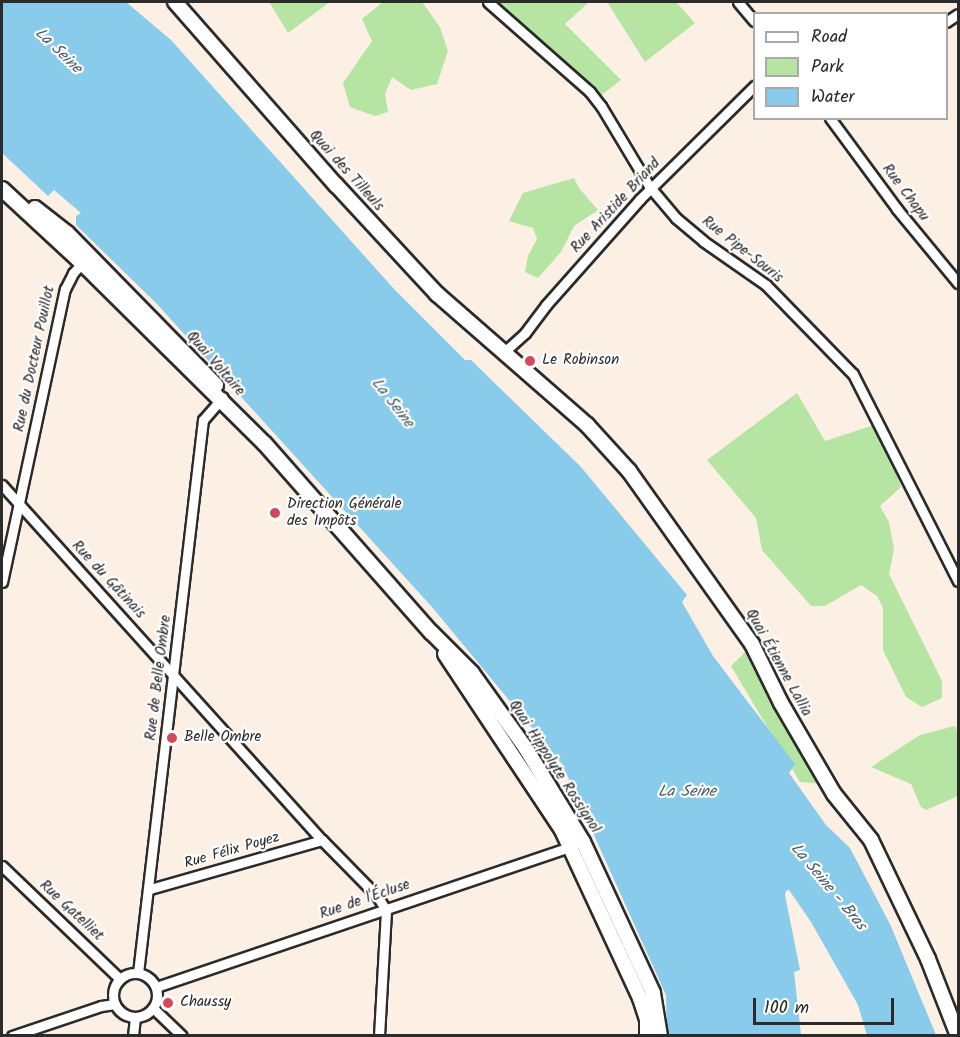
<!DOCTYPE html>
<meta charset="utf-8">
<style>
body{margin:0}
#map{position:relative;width:960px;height:1037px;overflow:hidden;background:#fcefe4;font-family:Kalam,sans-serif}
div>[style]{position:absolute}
.green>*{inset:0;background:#b6e4a3}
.water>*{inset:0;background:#89cbea}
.roads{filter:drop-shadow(2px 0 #2b2b2b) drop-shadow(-2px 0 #2b2b2b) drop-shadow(0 2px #2b2b2b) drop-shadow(0 -2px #2b2b2b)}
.street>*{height:9px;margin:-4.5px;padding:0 4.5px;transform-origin:4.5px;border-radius:4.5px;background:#fff}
.street>.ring{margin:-4.5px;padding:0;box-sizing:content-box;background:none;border:9px solid #fff;border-radius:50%}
.secondary>*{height:14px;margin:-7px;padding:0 7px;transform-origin:7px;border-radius:7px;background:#fff}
.dots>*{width:16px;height:16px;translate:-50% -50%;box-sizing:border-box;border:3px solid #fff;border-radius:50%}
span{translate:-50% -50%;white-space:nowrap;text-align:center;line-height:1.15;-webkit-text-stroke:4.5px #fff;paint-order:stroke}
.street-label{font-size:15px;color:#2b2b2b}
.poi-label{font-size:15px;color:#2b2b2b}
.left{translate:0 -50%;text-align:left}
.water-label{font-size:16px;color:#475b64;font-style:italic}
.frame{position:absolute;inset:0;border:3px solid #2b2b2b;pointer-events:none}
.legend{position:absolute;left:753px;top:12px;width:195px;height:108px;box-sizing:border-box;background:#fff;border:2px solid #aaa;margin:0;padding:8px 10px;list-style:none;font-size:18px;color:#2b2b2b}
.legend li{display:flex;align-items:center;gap:12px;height:30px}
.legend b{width:30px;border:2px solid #aaa}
.scale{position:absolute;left:753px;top:998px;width:141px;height:27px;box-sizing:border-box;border:3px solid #2b2b2b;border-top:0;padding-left:8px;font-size:18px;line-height:21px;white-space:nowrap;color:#2b2b2b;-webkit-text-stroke:4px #fff;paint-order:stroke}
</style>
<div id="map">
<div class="green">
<i style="clip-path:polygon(269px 2px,330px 2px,288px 33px)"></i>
<i style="clip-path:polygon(383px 2px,422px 2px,440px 27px,448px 51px,437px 84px,411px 90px,392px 77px,385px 94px,388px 112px,375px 116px,350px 107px,343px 83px,372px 41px,362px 19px)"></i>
<i style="clip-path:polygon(494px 2px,589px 2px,565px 24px,621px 80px,600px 96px)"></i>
<i style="clip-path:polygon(607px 2px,676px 2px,695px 23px,645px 62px)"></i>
<i style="clip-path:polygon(574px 178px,579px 188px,598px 210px,574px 226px,561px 252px,538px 278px,525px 272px,528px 256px,537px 239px,533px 228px,509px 221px,523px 193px)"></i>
<i style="clip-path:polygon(797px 393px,825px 441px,877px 424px,901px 487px,880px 506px,889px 522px,894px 549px,889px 574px,942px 681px,942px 698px,922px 707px,906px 697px,883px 650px,883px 608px,877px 596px,861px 585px,825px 606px,811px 606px,762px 550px,756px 518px,707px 460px)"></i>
<i style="clip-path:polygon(747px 650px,825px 784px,800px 782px,731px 666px)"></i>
<i style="clip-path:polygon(955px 726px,958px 734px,958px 796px,926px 810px,921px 807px,911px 784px,871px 767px,920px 735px)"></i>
</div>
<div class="water">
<i style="clip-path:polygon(2px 2px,126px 2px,171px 40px,394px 289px,465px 360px,471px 360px,581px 467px,687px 595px,682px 602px,713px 656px,795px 764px,789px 773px,826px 825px,850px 848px,890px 924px,936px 1035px,867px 1035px,858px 1005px,811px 922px,789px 890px,786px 891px,785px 895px,800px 970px,794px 972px,801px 1035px,667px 1035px,666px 995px,562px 764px,432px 607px,156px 303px,76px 225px,76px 216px,81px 213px,54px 190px,48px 196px,2px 153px)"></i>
</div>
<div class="roads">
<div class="street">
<i style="left:488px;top:2px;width:136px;rotate:41.4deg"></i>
<i style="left:590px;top:92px;width:18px;rotate:52deg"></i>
<i style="left:601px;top:106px;width:93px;rotate:59deg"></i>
<i style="left:649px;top:186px;width:42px;rotate:49.8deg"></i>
<i style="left:676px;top:218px;width:35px;rotate:40deg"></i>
<i style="left:703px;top:241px;width:77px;rotate:34.9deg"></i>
<i style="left:766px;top:285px;width:124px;rotate:45.7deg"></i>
<i style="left:853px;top:374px;width:232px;rotate:63.1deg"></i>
<i style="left:738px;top:2px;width:25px;rotate:50deg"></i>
<i style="left:946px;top:22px;width:14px;rotate:-34deg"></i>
<i style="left:830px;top:118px;width:113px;rotate:53.6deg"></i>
<i style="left:897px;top:209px;width:96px;rotate:50.5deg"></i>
<i style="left:504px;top:352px;width:28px;rotate:-42deg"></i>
<i style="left:525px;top:333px;width:35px;rotate:-53deg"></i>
<i style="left:546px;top:305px;width:142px;rotate:-48.4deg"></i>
<i style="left:640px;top:199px;width:161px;rotate:-44.7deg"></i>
<i style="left:2px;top:485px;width:478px;rotate:48deg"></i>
<i style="left:322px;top:840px;width:78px;rotate:45.5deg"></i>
<i style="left:377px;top:896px;width:17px;rotate:57deg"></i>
<i style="left:2px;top:582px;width:300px;rotate:-77.9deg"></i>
<i style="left:65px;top:289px;width:18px;rotate:-63deg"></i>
<i style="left:73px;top:273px;width:18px;rotate:-47deg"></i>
<i style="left:2px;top:866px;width:163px;rotate:43.8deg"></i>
<i style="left:150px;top:889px;width:179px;rotate:-15.9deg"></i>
<i class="ring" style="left:113px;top:973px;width:35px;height:35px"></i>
<i style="left:138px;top:973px;width:557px;rotate:-83.3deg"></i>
<i style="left:203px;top:420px;width:30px;rotate:-49deg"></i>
<i style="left:156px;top:987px;width:440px;rotate:-18.7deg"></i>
<i style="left:153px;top:1008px;width:40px;rotate:44deg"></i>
<i style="left:12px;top:1036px;width:94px;rotate:-18.6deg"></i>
<i style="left:101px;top:1006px;width:14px;rotate:-8deg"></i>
<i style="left:133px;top:1036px;width:19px;rotate:-84deg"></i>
<i style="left:379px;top:1036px;width:126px;rotate:-86.8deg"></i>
</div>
<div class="secondary">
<i style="left:175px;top:2px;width:244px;rotate:48.7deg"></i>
<i style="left:336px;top:185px;width:149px;rotate:47.2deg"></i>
<i style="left:437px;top:294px;width:199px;rotate:41.1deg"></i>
<i style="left:587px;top:425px;width:62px;rotate:47.6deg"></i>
<i style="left:629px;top:471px;width:212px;rotate:54.6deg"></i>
<i style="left:752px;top:644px;width:66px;rotate:63.8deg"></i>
<i style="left:781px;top:703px;width:105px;rotate:59.8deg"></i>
<i style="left:834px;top:794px;width:59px;rotate:51.2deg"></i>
<i style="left:871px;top:840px;width:132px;rotate:64.4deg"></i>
<i style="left:928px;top:959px;width:83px;rotate:68.7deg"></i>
<i style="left:2px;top:189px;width:109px;rotate:42.8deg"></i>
<i style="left:82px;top:263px;width:257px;rotate:44.7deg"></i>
<i style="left:265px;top:444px;width:251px;rotate:48.6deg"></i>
<i style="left:431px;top:632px;width:58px;rotate:45deg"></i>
<i style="left:472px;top:673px;width:91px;rotate:54.4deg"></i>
<i style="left:525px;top:747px;width:111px;rotate:58.6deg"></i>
<i style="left:583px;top:842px;width:166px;rotate:65.1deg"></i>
<i style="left:653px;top:993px;width:44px;rotate:80.8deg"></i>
<i style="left:35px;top:208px;width:41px;rotate:38deg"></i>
<i style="left:67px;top:233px;width:213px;rotate:45.6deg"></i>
<i style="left:445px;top:654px;width:211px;rotate:56.4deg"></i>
<i style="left:562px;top:830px;width:185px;rotate:65.1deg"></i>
<i style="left:640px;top:998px;width:23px;rotate:72deg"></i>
<i style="left:647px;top:1020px;width:16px;rotate:90deg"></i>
</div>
</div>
<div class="dots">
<i style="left:530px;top:361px;background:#d1495b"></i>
<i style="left:275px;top:513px;background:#d1495b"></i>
<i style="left:172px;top:738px;background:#d1495b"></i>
<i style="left:168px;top:1003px;background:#d1495b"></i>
</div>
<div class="street-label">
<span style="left:346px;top:171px;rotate:48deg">Quai des Tilleuls</span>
<span style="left:905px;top:193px;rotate:53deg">Rue Chapu</span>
<span style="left:616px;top:206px;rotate:-47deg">Rue Aristide Briand</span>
<span style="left:742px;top:250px;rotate:38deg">Rue Pipe-Souris</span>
<span style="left:35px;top:359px;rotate:-78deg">Rue du Docteur Pouillot</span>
<span style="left:215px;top:364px;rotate:49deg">Quai Voltaire</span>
<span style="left:108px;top:580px;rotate:47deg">Rue du Gâtinais</span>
<span style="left:778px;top:663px;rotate:61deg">Quai Étienne Lallia</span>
<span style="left:159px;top:678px;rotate:-83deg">Rue de Belle Ombre</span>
<span style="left:554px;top:767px;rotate:57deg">Quai Hippolyte Rossignol</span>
<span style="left:232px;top:851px;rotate:-16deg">Rue Félix Poyez</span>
<span style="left:365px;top:900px;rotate:-19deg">Rue de l'Écluse</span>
<span style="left:71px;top:911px;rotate:43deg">Rue Gatelliet</span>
</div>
<div class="poi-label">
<span class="left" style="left:542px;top:361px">Le Robinson</span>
<span class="left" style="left:287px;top:513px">Direction Générale<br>des Impôts</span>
<span class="left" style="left:184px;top:738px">Belle Ombre</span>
<span class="left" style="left:180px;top:1003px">Chaussy</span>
</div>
<div class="water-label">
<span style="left:58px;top:51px;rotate:44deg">La Seine</span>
<span style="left:392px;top:403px;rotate:52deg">La Seine</span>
<span style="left:687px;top:792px">La Seine</span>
<span style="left:828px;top:887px;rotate:50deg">La Seine - Bras</span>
</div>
<div class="frame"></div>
<ul class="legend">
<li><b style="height:8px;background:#fff"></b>Road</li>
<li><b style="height:16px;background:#b6e4a3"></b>Park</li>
<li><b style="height:16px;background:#89cbea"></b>Water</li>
</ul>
<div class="scale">100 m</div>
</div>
